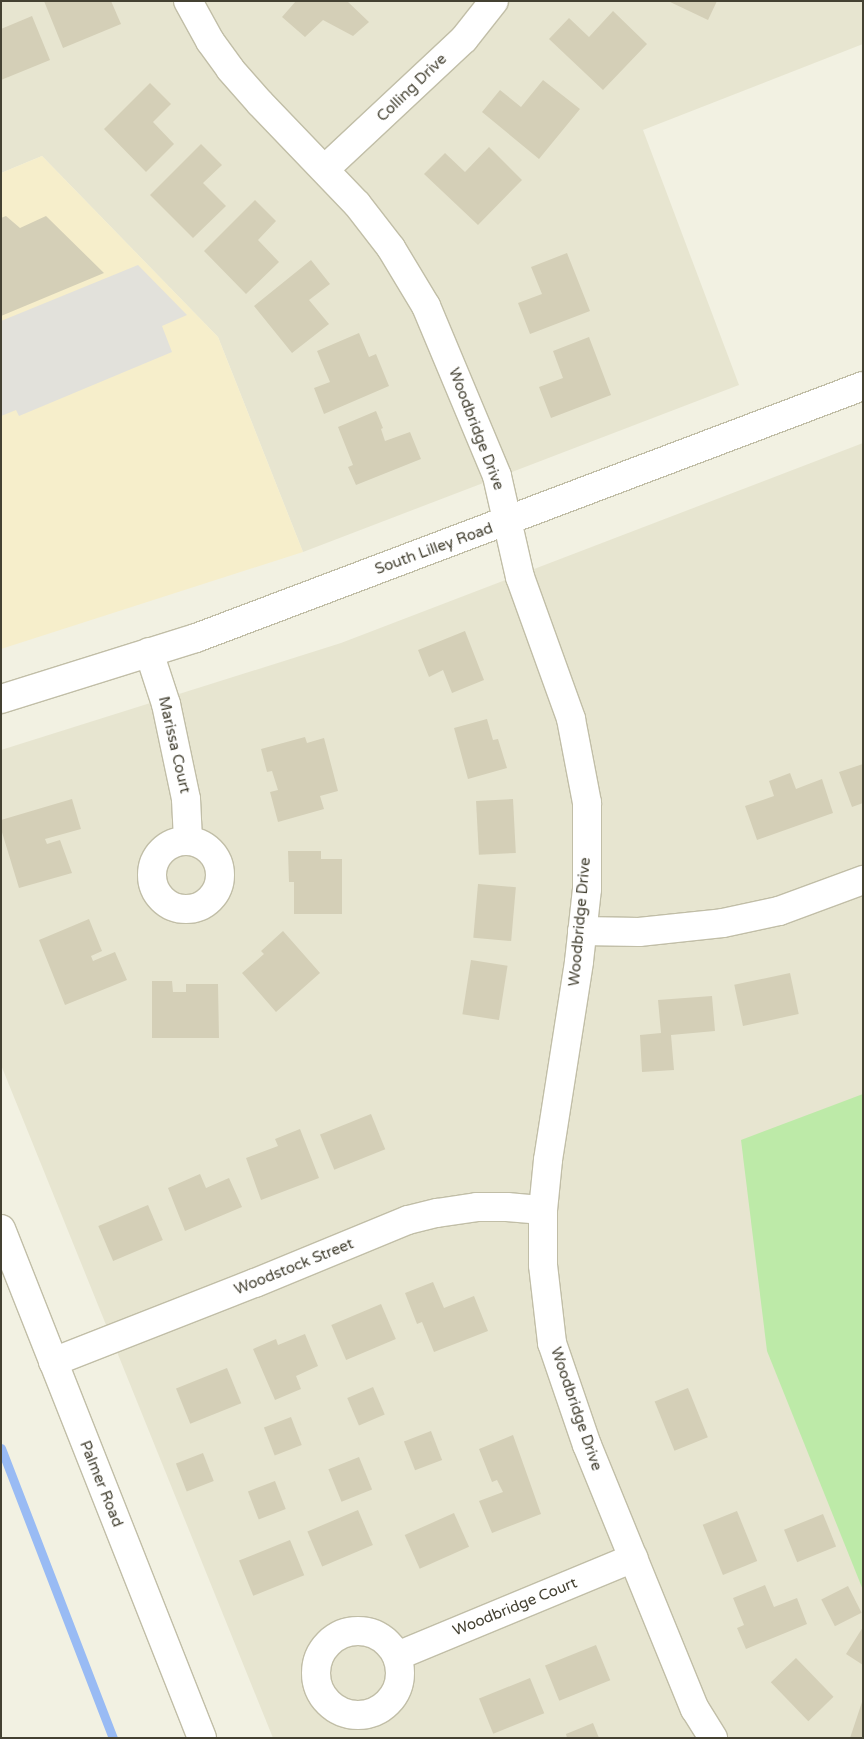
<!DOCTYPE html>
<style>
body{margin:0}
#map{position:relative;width:864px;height:1739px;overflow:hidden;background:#f2f1e2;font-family:"Varela Round",sans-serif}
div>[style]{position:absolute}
.residential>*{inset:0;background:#e7e5d0}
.commercial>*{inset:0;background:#f6eecb}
.green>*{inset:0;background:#bdeaa8}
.parking>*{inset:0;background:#e2e1db}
.stream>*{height:9px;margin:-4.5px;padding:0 4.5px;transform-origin:4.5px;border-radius:4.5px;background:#99bbf4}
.building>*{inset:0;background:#d4cfb7;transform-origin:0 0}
.roads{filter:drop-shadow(1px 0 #c1bea7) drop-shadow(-1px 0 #c1bea7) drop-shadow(0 1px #c1bea7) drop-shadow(0 -1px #c1bea7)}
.minor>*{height:28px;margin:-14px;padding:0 14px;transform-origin:14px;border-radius:14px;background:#fff}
.minor>.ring{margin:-14px;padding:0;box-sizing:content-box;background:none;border:28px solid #fff;border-radius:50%}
span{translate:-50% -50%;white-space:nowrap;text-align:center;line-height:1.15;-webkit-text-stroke:4px #fff;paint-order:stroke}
.street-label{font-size:15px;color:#444132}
.frame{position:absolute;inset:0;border:2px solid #444132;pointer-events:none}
</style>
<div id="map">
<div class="residential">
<i style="clip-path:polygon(1px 1px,863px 1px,863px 44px,643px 130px,739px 385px,303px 552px,218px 337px,42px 156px,1px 173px)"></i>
<i style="clip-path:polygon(863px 443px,863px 1738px,273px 1738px,1px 1065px,1px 750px,341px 643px)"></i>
</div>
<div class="commercial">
<i style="clip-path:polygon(42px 156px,218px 337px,303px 552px,1px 649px,1px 173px)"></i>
</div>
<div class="green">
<i style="clip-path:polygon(863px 1094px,863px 1590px,767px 1351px,741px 1140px)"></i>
</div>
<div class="parking">
<i style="clip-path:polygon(138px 265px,187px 315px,162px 326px,172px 352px,19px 416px,16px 410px,1px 416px,1px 321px)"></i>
</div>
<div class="stream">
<i style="left:1px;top:1448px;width:311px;rotate:68.9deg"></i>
</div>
<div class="building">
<i style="clip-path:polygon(44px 1px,111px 1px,121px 24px,63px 48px)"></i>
<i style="clip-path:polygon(296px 1px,347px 1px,369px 22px,353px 36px,323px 20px,305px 37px,282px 17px)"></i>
<i style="clip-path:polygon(668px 1px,717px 1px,708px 20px)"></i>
<i style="clip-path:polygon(613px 11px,647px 44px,603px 90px,549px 39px,569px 18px,589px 37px)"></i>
<i style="clip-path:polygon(32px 16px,50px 60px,1px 80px,1px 29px)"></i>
<i style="clip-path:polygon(543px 80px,580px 109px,539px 159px,482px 112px,500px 90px,521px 107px)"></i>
<i style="clip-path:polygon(150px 83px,171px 104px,153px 122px,174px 144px,146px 172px,104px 129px)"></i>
<i style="clip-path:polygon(201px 144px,222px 165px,203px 183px,226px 206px,193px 238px,150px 195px)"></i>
<i style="clip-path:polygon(489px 147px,522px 180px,478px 225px,424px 174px,445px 153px,465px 172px)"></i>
<i style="clip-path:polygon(255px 200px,276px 221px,258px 240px,279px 262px,246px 294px,204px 251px)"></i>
<i style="clip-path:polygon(6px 216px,20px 228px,46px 216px,104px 273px,1px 316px,1px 218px)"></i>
<i style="clip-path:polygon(567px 253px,590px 311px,530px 334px,518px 303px,542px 294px,531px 267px)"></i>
<i style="clip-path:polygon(311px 260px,330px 284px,309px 300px,329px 324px,292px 353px,254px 306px)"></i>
<i style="clip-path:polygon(359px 333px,369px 357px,376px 354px,389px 386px,324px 414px,314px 388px,330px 382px,317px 351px)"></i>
<i style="clip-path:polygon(589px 337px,611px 395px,551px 418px,539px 387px,563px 378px,553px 351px)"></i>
<i style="clip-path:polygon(376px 411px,383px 428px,381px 429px,385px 441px,410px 432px,421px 459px,356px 485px,348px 467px,353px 465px,338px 427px)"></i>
<i style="clip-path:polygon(465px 631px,484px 680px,452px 693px,443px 670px,429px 677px,418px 650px)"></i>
<i style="clip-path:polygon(487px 719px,493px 740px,498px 739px,507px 768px,468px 779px,454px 728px)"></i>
<i style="clip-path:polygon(305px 737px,307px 743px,324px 738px,338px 791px,320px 796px,324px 809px,278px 822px,270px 792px,278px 790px,272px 771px,267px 772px,261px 749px)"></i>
<i style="clip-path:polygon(863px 764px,863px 803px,852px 807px,839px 772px)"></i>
<i style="clip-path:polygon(790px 773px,796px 789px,822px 779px,833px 813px,757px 840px,745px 806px,774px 796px,769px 781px)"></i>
<i style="clip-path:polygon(72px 799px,81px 829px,45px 839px,47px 844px,60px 840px,72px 873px,19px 888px,1px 829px,1px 820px)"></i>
<i style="left:513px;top:799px;width:54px;height:37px;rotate:87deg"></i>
<i style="clip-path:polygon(288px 851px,321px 851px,321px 859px,342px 859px,342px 914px,294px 914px,294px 882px,289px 882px)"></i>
<i style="left:478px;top:884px;width:38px;height:54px;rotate:5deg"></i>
<i style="clip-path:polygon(89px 919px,102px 951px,91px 956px,93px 961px,115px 952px,127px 980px,65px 1005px,39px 940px)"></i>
<i style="clip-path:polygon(283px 931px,320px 973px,276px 1012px,242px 973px,264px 954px,261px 951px)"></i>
<i style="left:471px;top:960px;width:37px;height:55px;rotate:9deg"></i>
<i style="left:790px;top:973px;width:42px;height:57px;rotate:78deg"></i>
<i style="clip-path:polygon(152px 981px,172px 981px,173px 992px,186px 992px,186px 984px,218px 984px,219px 1038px,152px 1038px)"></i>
<i style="clip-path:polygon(712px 996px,715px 1031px,671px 1035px,674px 1070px,642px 1072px,640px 1035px,661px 1033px,658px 1000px)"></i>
<i style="left:371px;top:1114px;width:38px;height:55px;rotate:68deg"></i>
<i style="clip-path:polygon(300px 1129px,319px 1178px,261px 1200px,246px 1158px,278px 1146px,275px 1139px)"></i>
<i style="clip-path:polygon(200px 1174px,206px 1188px,229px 1178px,242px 1207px,185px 1231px,168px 1188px)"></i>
<i style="left:148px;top:1205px;width:38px;height:54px;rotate:67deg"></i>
<i style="clip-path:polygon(433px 1282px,444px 1308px,474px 1296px,488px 1331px,434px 1352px,422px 1322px,417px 1324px,405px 1293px)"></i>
<i style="left:381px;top:1304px;width:38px;height:54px;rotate:67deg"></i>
<i style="clip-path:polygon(305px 1334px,318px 1366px,296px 1376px,301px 1389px,275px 1400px,253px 1349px,276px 1339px,278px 1345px)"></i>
<i style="left:227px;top:1368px;width:38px;height:55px;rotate:68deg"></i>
<i style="left:373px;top:1387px;width:30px;height:28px;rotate:67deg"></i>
<i style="left:688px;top:1388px;width:53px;height:36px;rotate:68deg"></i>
<i style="left:291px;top:1417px;width:30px;height:29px;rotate:69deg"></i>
<i style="left:431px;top:1431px;width:31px;height:29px;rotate:69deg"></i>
<i style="clip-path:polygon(513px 1435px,541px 1514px,492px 1533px,479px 1501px,503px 1492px,497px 1480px,492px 1482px,479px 1449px)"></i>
<i style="left:203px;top:1453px;width:30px;height:29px;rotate:69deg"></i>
<i style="left:359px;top:1457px;width:35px;height:33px;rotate:68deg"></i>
<i style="left:275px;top:1481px;width:30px;height:29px;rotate:69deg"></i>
<i style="left:358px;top:1510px;width:38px;height:55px;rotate:67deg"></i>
<i style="left:737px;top:1511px;width:54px;height:37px;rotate:68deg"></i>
<i style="left:454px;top:1513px;width:37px;height:54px;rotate:66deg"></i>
<i style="left:823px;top:1514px;width:35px;height:42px;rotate:68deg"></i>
<i style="left:290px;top:1540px;width:38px;height:55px;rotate:68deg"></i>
<i style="clip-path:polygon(765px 1585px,774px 1607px,797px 1598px,807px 1624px,746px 1649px,737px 1628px,744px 1625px,733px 1598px)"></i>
<i style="left:848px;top:1586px;width:30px;height:30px;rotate:63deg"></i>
<i style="clip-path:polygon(863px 1627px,863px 1665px,846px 1654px)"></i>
<i style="left:596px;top:1645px;width:38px;height:55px;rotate:68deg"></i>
<i style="left:796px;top:1658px;width:54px;height:35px;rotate:46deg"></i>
<i style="left:530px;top:1678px;width:38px;height:55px;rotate:68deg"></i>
<i style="clip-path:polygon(862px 1702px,863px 1738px,850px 1738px)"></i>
<i style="clip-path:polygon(593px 1723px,599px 1738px,567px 1738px,566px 1734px)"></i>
</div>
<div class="roads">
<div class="minor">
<i style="left:188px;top:1px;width:46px;rotate:61.2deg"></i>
<i style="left:210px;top:41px;width:34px;rotate:54deg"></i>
<i style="left:230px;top:69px;width:45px;rotate:48.6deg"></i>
<i style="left:260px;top:103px;width:140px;rotate:46.2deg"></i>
<i style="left:357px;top:204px;width:56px;rotate:52.3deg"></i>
<i style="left:391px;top:248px;width:68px;rotate:58.9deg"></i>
<i style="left:426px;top:306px;width:184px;rotate:67.3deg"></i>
<i style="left:497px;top:476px;width:104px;rotate:77.2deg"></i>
<i style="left:520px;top:577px;width:151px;rotate:70.2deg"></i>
<i style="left:571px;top:719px;width:86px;rotate:79.2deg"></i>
<i style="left:587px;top:803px;width:86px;rotate:90deg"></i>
<i style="left:587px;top:889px;width:73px;rotate:96.3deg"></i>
<i style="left:579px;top:962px;width:200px;rotate:98.9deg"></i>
<i style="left:548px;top:1160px;width:50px;rotate:95.7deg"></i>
<i style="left:543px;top:1210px;width:55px;rotate:90deg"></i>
<i style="left:543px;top:1265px;width:79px;rotate:83.4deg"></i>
<i style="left:552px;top:1343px;width:108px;rotate:71.1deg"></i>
<i style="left:587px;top:1445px;width:285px;rotate:67.8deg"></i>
<i style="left:695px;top:1709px;width:34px;rotate:58deg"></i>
<i style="left:325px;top:169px;width:190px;rotate:-43.1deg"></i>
<i style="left:464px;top:39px;width:48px;rotate:-51.7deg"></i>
<i style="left:149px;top:652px;width:55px;rotate:71.9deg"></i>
<i style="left:166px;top:704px;width:97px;rotate:78.1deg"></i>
<i style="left:186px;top:799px;width:41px;rotate:87.2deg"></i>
<i style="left:1px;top:699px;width:204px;rotate:-17.4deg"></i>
<i style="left:196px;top:638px;width:713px;rotate:-20.7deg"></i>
<i class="ring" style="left:152px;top:841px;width:40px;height:40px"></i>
<i style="left:582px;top:931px;width:57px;rotate:1deg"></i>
<i style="left:639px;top:932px;width:84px;rotate:-6.1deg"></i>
<i style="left:723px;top:923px;width:57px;rotate:-12.1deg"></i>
<i style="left:779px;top:911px;width:90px;rotate:-20.3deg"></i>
<i style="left:1px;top:1229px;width:547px;rotate:68.45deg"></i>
<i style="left:53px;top:1362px;width:217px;rotate:-21.4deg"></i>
<i style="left:255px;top:1283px;width:165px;rotate:-22.4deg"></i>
<i style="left:408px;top:1220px;width:30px;rotate:-14deg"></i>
<i style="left:437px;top:1213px;width:40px;rotate:-8.5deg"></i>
<i style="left:477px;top:1207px;width:30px"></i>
<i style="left:507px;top:1207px;width:36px;rotate:5deg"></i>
<i class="ring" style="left:316px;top:1631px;width:56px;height:56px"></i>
<i style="left:397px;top:1656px;width:256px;rotate:-22.5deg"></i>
</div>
</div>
<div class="street-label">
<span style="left:412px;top:88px;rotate:-44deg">Colling Drive</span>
<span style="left:476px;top:429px;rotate:69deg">Woodbridge Drive</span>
<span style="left:434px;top:549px;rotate:-20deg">South Lilley Road</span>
<span style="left:174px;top:745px;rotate:77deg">Marissa Court</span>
<span style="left:580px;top:922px;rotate:-85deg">Woodbridge Drive</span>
<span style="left:294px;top:1267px;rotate:-22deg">Woodstock Street</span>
<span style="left:576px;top:1409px;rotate:71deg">Woodbridge Drive</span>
<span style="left:101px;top:1484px;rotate:68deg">Palmer Road</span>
<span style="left:515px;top:1607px;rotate:-22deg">Woodbridge Court</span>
</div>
<div class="frame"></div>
</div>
